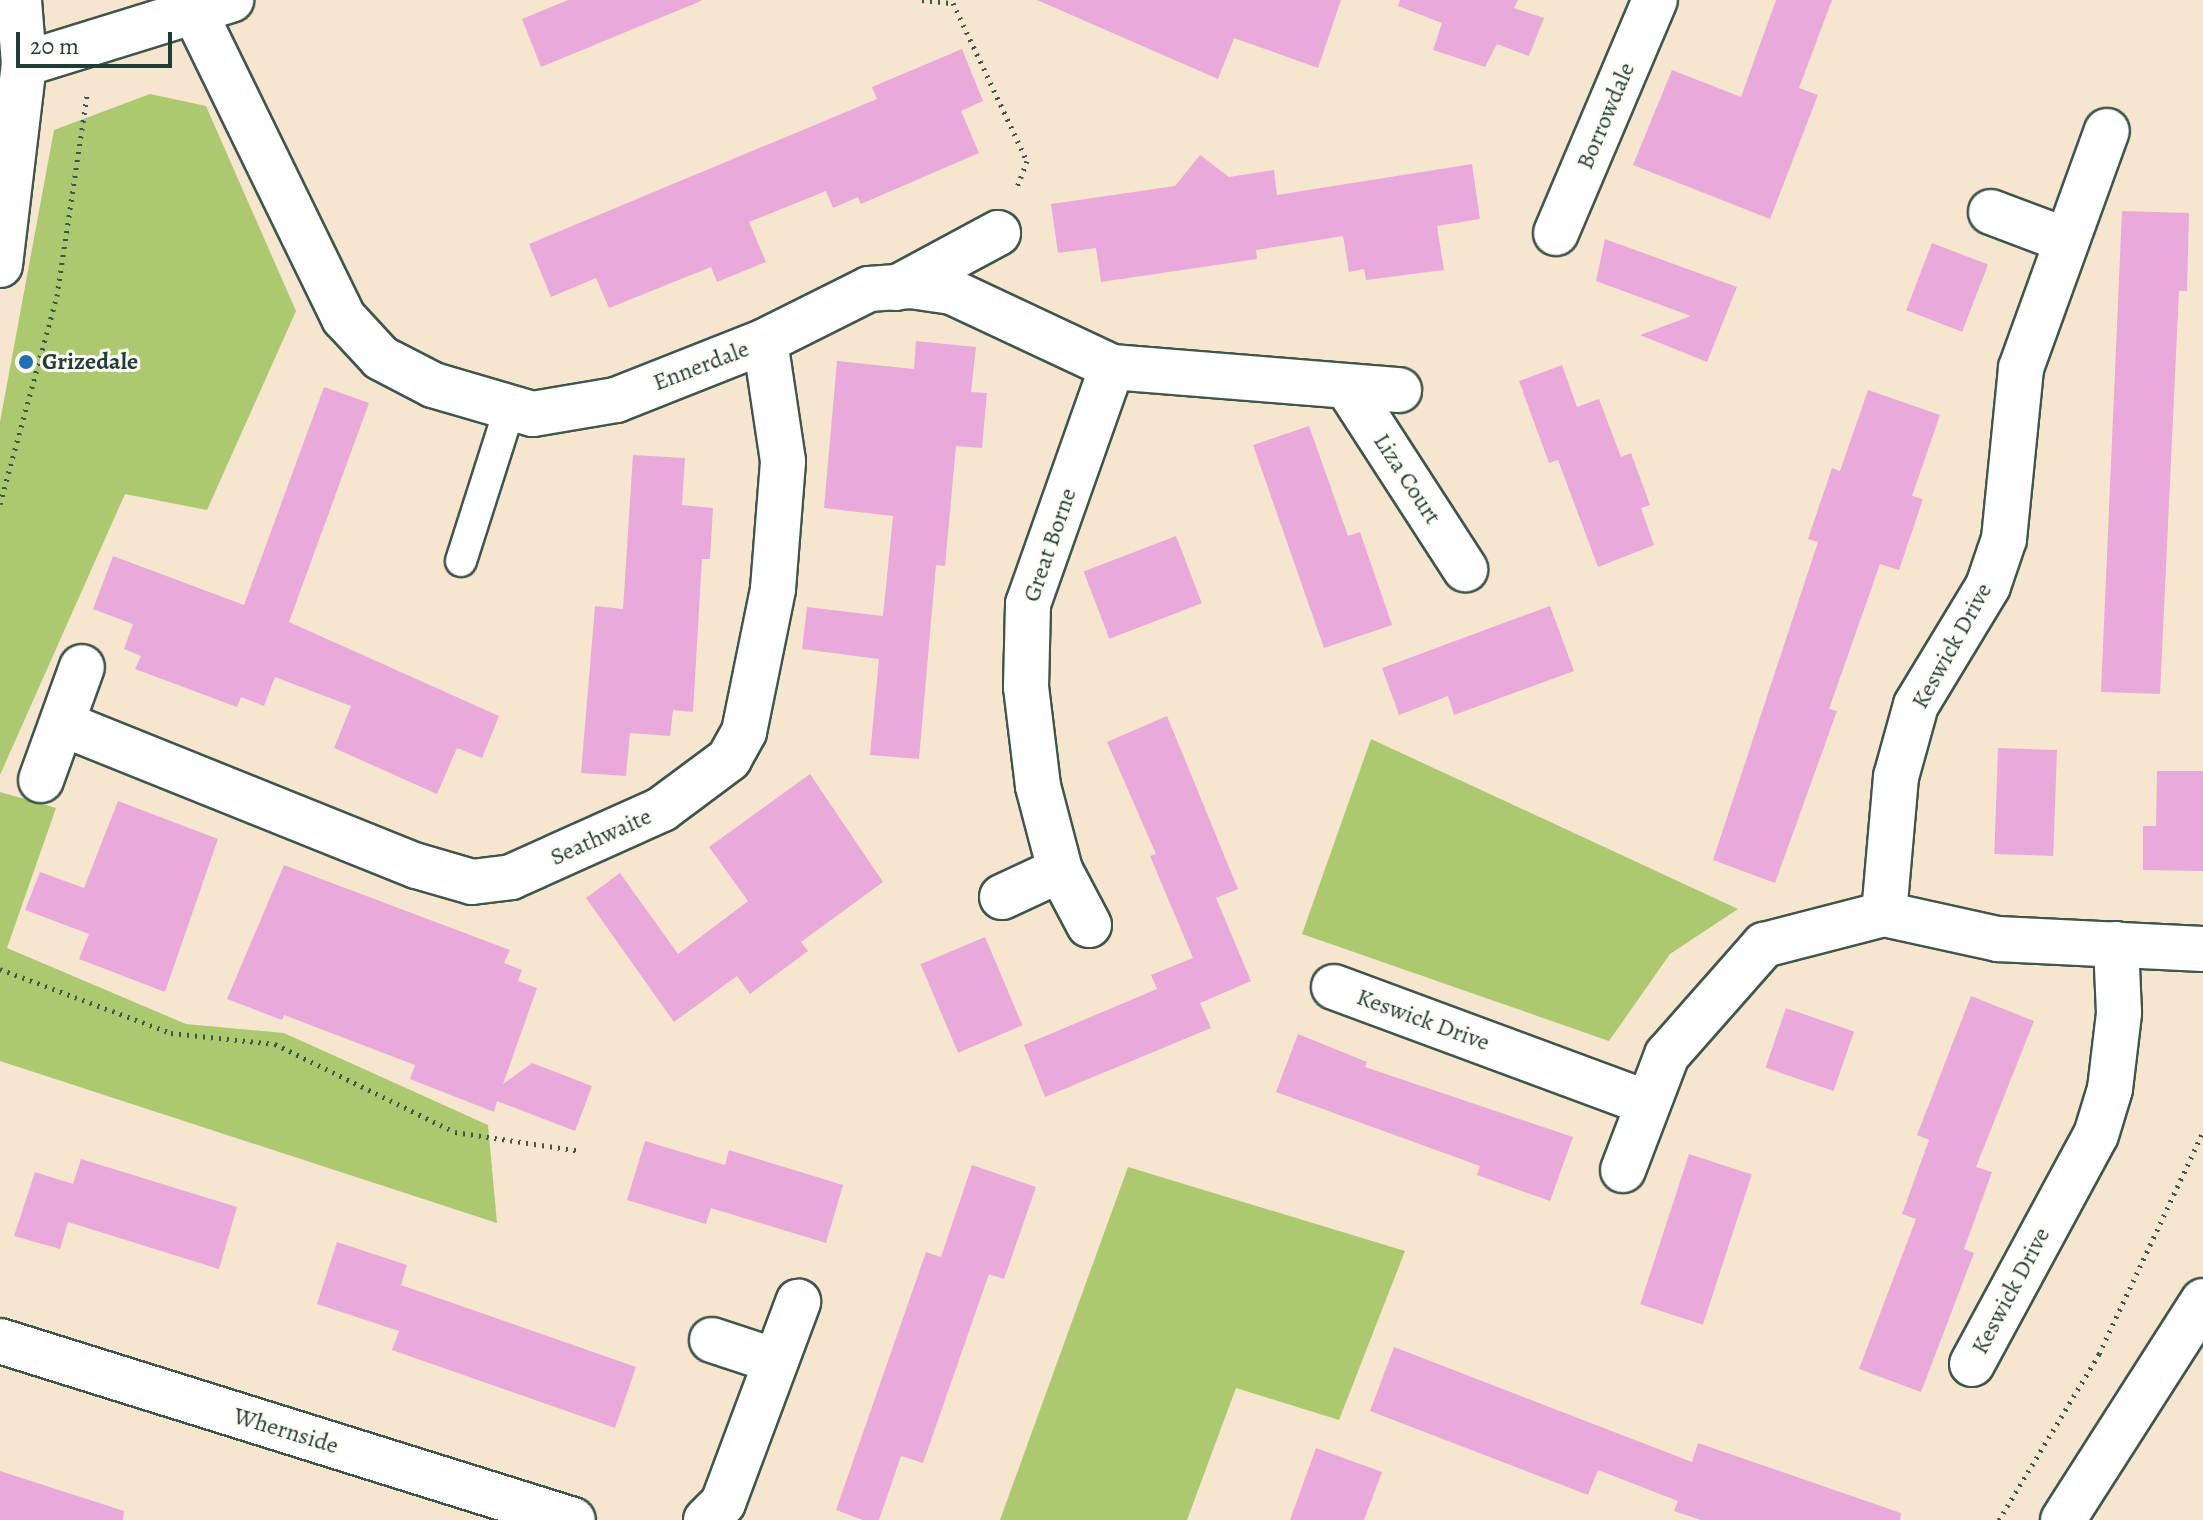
<!DOCTYPE html>
<style>
body{margin:0}
#map{position:relative;width:2203px;height:1520px;overflow:hidden;background:#f6e6cf;font-family:Alegreya,serif}
div>[style]{position:absolute}
.green>*{inset:0;background:#acc970}
.building>*{inset:0;background:#e9aadb;transform-origin:0 0}
.path>*{height:5px;margin-top:-2.5px;transform-origin:0;background:repeating-linear-gradient(90deg,#3f564b 0 2px,transparent 0 8px)}
.roads{filter:drop-shadow(2px 0 #3f564b) drop-shadow(-2px 0 #3f564b) drop-shadow(0 2px #3f564b) drop-shadow(0 -2px #3f564b)}
.service>*{height:30px;margin:-15px;padding:0 15px;transform-origin:15px;border-radius:15px;background:#fff}
.minor>*{height:44px;margin:-22px;padding:0 22px;transform-origin:22px;border-radius:22px;background:#fff}
.dots>*{width:22px;height:22px;translate:-50% -50%;box-sizing:border-box;border:4px solid #fdfcf7;border-radius:50%}
span{translate:-50% -50%;white-space:nowrap;text-align:center;line-height:1.15;-webkit-text-stroke:6px #fdfcf7;paint-order:stroke}
.street-label{font-size:24px;color:#1f3d34}
.poi-label{font-size:24px;color:#1f3d34;font-weight:700}
.left{translate:0 -50%;text-align:left}
.scale{position:absolute;left:16px;top:32px;width:156px;height:36px;box-sizing:border-box;border:4px solid #1f3d34;border-top:0;padding-left:10px;font-size:24px;line-height:28px;white-space:nowrap;color:#1f3d34;-webkit-text-stroke:6px #fdfcf7;paint-order:stroke}
</style>
<div id="map">
<div class="green">
<i style="clip-path:polygon(150px 94px,206px 106px,296px 311px,207px 510px,125px 494px,0 775px,0 422px,54px 130px)"></i>
<i style="clip-path:polygon(1371px 739px,1738px 909px,1670px 954px,1609px 1041px,1302px 934px)"></i>
<i style="clip-path:polygon(0 792px,56px 808px,7px 948px,186px 1024px,284px 1033px,488px 1125px,497px 1223px,0 1061px)"></i>
<i style="clip-path:polygon(1128px 1167px,1405px 1251px,1339px 1420px,1236px 1388px,1187px 1520px,1000px 1520px)"></i>
</div>
<div class="building">
<i style="clip-path:polygon(568px 0,701px 0,701px 1px,541px 67px,522px 19px)"></i>
<i style="clip-path:polygon(1037px 0,1341px 0,1318px 68px,1234px 38px,1218px 79px)"></i>
<i style="clip-path:polygon(1400px 0,1518px 0,1514px 8px,1544px 18px,1529px 56px,1497px 44px,1485px 67px,1433px 50px,1442px 23px,1398px 6px)"></i>
<i style="clip-path:polygon(1776px 0,1832px 0,1799px 88px,1818px 95px,1770px 219px,1633px 165px,1672px 70px,1741px 97px)"></i>
<i style="clip-path:polygon(962px 49px,983px 101px,961px 111px,979px 153px,861px 204px,858px 197px,833px 208px,826px 191px,749px 222px,766px 262px,717px 282px,711px 267px,609px 308px,596px 278px,551px 297px,529px 244px,877px 99px,872px 87px)"></i>
<i style="clip-path:polygon(1200px 155px,1229px 177px,1274px 170px,1277px 195px,1472px 164px,1480px 219px,1437px 226px,1444px 270px,1366px 280px,1364px 269px,1349px 272px,1343px 236px,1256px 250px,1257px 259px,1101px 282px,1096px 248px,1058px 253px,1051px 204px,1175px 186px)"></i>
<i style="clip-path:polygon(2122px 211px,2189px 213px,2187px 291px,2179px 291px,2160px 694px,2101px 692px)"></i>
<i style="clip-path:polygon(1605px 239px,1737px 287px,1707px 362px,1640px 335px,1691px 316px,1596px 281px)"></i>
<i style="left:1932px;top:243px;width:60px;height:72px;rotate:21deg"></i>
<i style="clip-path:polygon(916px 341px,976px 347px,971px 392px,987px 393px,982px 448px,956px 446px,945px 566px,936px 565px,919px 759px,870px 755px,879px 659px,802px 649px,807px 607px,883px 616px,893px 516px,824px 508px,837px 361px,914px 369px)"></i>
<i style="clip-path:polygon(1562px 365px,1577px 407px,1599px 399px,1621px 457px,1631px 453px,1650px 505px,1641px 508px,1654px 545px,1598px 567px,1558px 460px,1549px 463px,1519px 381px)"></i>
<i style="clip-path:polygon(324px 387px,369px 403px,289px 622px,499px 716px,482px 758px,457px 748px,437px 794px,334px 748px,351px 706px,275px 677px,264px 706px,241px 697px,237px 707px,135px 669px,141px 656px,124px 649px,133px 624px,93px 609px,113px 556px,244px 605px)"></i>
<i style="clip-path:polygon(1868px 390px,1940px 415px,1912px 496px,1923px 499px,1899px 570px,1880px 564px,1829px 709px,1837px 711px,1775px 883px,1713px 860px,1818px 542px,1808px 539px,1832px 468px,1840px 471px)"></i>
<i style="clip-path:polygon(1309px 426px,1348px 536px,1360px 532px,1392px 625px,1324px 648px,1253px 445px)"></i>
<i style="clip-path:polygon(633px 455px,685px 458px,682px 505px,713px 508px,710px 559px,702px 559px,693px 712px,673px 710px,670px 736px,630px 733px,626px 776px,581px 773px,595px 606px,623px 609px)"></i>
<i style="left:1176px;top:536px;width:72px;height:99px;rotate:69deg"></i>
<i style="clip-path:polygon(1550px 606px,1574px 671px,1454px 715px,1448px 696px,1399px 715px,1382px 668px)"></i>
<i style="clip-path:polygon(1167px 716px,1238px 889px,1216px 898px,1251px 981px,1200px 1003px,1211px 1028px,1045px 1097px,1024px 1045px,1157px 989px,1151px 975px,1193px 958px,1150px 856px,1156px 854px,1107px 742px)"></i>
<i style="left:1998px;top:748px;width:59px;height:106px;rotate:2deg"></i>
<i style="clip-path:polygon(2157px 771px,2203px 771px,2203px 871px,2143px 870px,2143px 826px,2156px 826px)"></i>
<i style="clip-path:polygon(810px 774px,883px 882px,801px 942px,808px 951px,750px 994px,737px 976px,674px 1022px,586px 898px,620px 873px,678px 954px,748px 901px,709px 847px)"></i>
<i style="clip-path:polygon(118px 801px,218px 839px,165px 992px,79px 959px,89px 934px,25px 910px,40px 872px,84px 888px)"></i>
<i style="clip-path:polygon(284px 865px,510px 950px,504px 963px,522px 970px,518px 981px,537px 988px,503px 1084px,532px 1063px,592px 1086px,575px 1131px,497px 1101px,494px 1112px,410px 1079px,415px 1065px,284px 1015px,282px 1020px,227px 999px)"></i>
<i style="left:985px;top:937px;width:96px;height:70px;rotate:67deg"></i>
<i style="clip-path:polygon(1971px 996px,2034px 1021px,1976px 1167px,1992px 1172px,1964px 1249px,1974px 1253px,1921px 1392px,1859px 1369px,1916px 1219px,1902px 1214px,1929px 1140px,1917px 1135px)"></i>
<i style="left:1786px;top:1008px;width:72px;height:63px;rotate:19deg"></i>
<i style="clip-path:polygon(1298px 1034px,1367px 1062px,1365px 1067px,1573px 1137px,1550px 1201px,1477px 1175px,1480px 1166px,1276px 1092px)"></i>
<i style="clip-path:polygon(645px 1141px,725px 1165px,729px 1150px,843px 1185px,826px 1243px,711px 1208px,706px 1224px,627px 1200px)"></i>
<i style="left:1689px;top:1154px;width:66px;height:158px;rotate:18deg"></i>
<i style="clip-path:polygon(81px 1159px,237px 1207px,219px 1269px,68px 1222px,60px 1249px,14px 1236px,35px 1172px,73px 1184px)"></i>
<i style="clip-path:polygon(972px 1165px,1036px 1187px,1004px 1279px,989px 1274px,923px 1463px,901px 1456px,879px 1520px,863px 1520px,836px 1510px,926px 1252px,941px 1257px)"></i>
<i style="clip-path:polygon(337px 1242px,407px 1265px,401px 1285px,636px 1367px,615px 1428px,392px 1350px,399px 1331px,317px 1304px)"></i>
<i style="clip-path:polygon(1394px 1347px,1692px 1462px,1698px 1443px,1901px 1513px,1900px 1520px,1701px 1520px,1674px 1511px,1678px 1501px,1598px 1470px,1588px 1495px,1370px 1411px)"></i>
<i style="clip-path:polygon(1316px 1448px,1382px 1472px,1364px 1520px,1290px 1520px)"></i>
<i style="clip-path:polygon(0 1471px,124px 1511px,123px 1520px,0 1520px)"></i>
</div>
<div class="path">
<i style="left:922px;top:0;width:31px;rotate:6deg"></i>
<i style="left:953px;top:3px;width:174px;rotate:64.9deg"></i>
<i style="left:1027px;top:161px;width:30px;rotate:111deg"></i>
<i style="left:0;top:504px;width:216px;rotate:-74.7deg"></i>
<i style="left:57px;top:296px;width:202px;rotate:-81.5deg"></i>
<i style="left:0;top:969px;width:183px;rotate:20.5deg"></i>
<i style="left:171px;top:1033px;width:105px;rotate:6deg"></i>
<i style="left:275px;top:1044px;width:200px;rotate:26.1deg"></i>
<i style="left:455px;top:1132px;width:127px;rotate:8.6deg"></i>
<i style="left:1999px;top:1520px;width:194px;rotate:-58.9deg"></i>
<i style="left:2099px;top:1354px;width:245px;rotate:-64.9deg"></i>
</div>
<div class="roads">
<div class="service">
<i style="left:461px;top:561px;width:162px;rotate:-72.3deg"></i>
</div>
<div class="minor">
<i style="left:195px;top:13px;width:339px;rotate:64deg"></i>
<i style="left:344px;top:318px;width:54px;rotate:47.2deg"></i>
<i style="left:381px;top:358px;width:59px;rotate:27.4deg"></i>
<i style="left:433px;top:385px;width:104px;rotate:16.2deg"></i>
<i style="left:533px;top:414px;width:84px;rotate:-9.6deg"></i>
<i style="left:616px;top:400px;width:160px;rotate:-21.6deg"></i>
<i style="left:765px;top:341px;width:116px;rotate:-26.6deg"></i>
<i style="left:869px;top:289px;width:42px;rotate:-4.1deg"></i>
<i style="left:911px;top:286px;width:41px;rotate:8.3deg"></i>
<i style="left:952px;top:292px;width:177px;rotate:25.1deg"></i>
<i style="left:1112px;top:367px;width:288px;rotate:4.6deg"></i>
<i style="left:24px;top:64px;width:217px;rotate:-17.2deg"></i>
<i style="left:1991px;top:212px;width:79px;rotate:20.7deg"></i>
<i style="left:1556px;top:233px;width:253px;rotate:-67deg"></i>
<i style="left:0;top:265px;width:202px;rotate:-83.2deg"></i>
<i style="left:24px;top:64px;width:64px;rotate:-94.5deg"></i>
<i style="left:896px;top:288px;width:116px;rotate:-28.3deg"></i>
<i style="left:1348px;top:388px;width:216px;rotate:57.1deg"></i>
<i style="left:63px;top:724px;width:381px;rotate:21.9deg"></i>
<i style="left:417px;top:866px;width:57px;rotate:16.2deg"></i>
<i style="left:472px;top:882px;width:39px;rotate:-7deg"></i>
<i style="left:511px;top:877px;width:166px;rotate:-24.2deg"></i>
<i style="left:662px;top:809px;width:84px;rotate:-36.7deg"></i>
<i style="left:729px;top:759px;width:31px;rotate:-61deg"></i>
<i style="left:744px;top:732px;width:146px;rotate:-78.5deg"></i>
<i style="left:773px;top:589px;width:128px;rotate:-85.5deg"></i>
<i style="left:783px;top:461px;width:121px;rotate:-98.5deg"></i>
<i style="left:41px;top:780px;width:120px;rotate:-70.1deg"></i>
<i style="left:1002px;top:897px;width:64px;rotate:-25deg"></i>
<i style="left:1884px;top:914px;width:117px;rotate:12.4deg"></i>
<i style="left:1998px;top:939px;width:205px;rotate:2.8deg"></i>
<i style="left:1089px;top:925px;width:62px;rotate:-117.8deg"></i>
<i style="left:1060px;top:870px;width:87px;rotate:-104.7deg"></i>
<i style="left:1038px;top:786px;width:100px;rotate:-96.9deg"></i>
<i style="left:1026px;top:687px;width:83px;rotate:-88.6deg"></i>
<i style="left:1028px;top:604px;width:251px;rotate:-70.5deg"></i>
<i style="left:1334px;top:987px;width:334px;rotate:20.3deg"></i>
<i style="left:1623px;top:1170px;width:123px;rotate:-69.1deg"></i>
<i style="left:1667px;top:1055px;width:147px;rotate:-48.6deg"></i>
<i style="left:1764px;top:945px;width:124px;rotate:-14.5deg"></i>
<i style="left:1884px;top:914px;width:138px;rotate:-85deg"></i>
<i style="left:1896px;top:777px;width:75px;rotate:-74.5deg"></i>
<i style="left:1916px;top:705px;width:139px;rotate:-58.8deg"></i>
<i style="left:1988px;top:586px;width:50px;rotate:-71.2deg"></i>
<i style="left:2004px;top:539px;width:172px;rotate:-84.3deg"></i>
<i style="left:2021px;top:368px;width:252px;rotate:-70.1deg"></i>
<i style="left:712px;top:1340px;width:67px;rotate:18.2deg"></i>
<i style="left:0;top:1341px;width:600px;rotate:17.35deg"></i>
<i style="left:1972px;top:1364px;width:260px;rotate:-61.6deg"></i>
<i style="left:2096px;top:1135px;width:48px;rotate:-73.1deg"></i>
<i style="left:2110px;top:1089px;width:77px;rotate:-83.2deg"></i>
<i style="left:2119px;top:1013px;width:69px;rotate:-92.5deg"></i>
<i style="left:706px;top:1520px;width:24px;rotate:-45deg"></i>
<i style="left:723px;top:1503px;width:215px;rotate:-69.5deg"></i>
<i style="left:2063px;top:1520px;width:260px;rotate:-57.4deg"></i>
</div>
</div>
<div class="dots">
<i style="left:26px;top:362px;background:#1f6fb2"></i>
</div>
<div class="street-label">
<span style="left:1606px;top:116px;rotate:-67deg">Borrowdale</span>
<span style="left:701px;top:366px;rotate:-21deg">Ennerdale</span>
<span style="left:1407px;top:479px;rotate:57deg">Liza Court</span>
<span style="left:1050px;top:545px;rotate:-71deg">Great Borne</span>
<span style="left:1952px;top:646px;rotate:-61deg">Keswick Drive</span>
<span style="left:601px;top:837px;rotate:-24deg">Seathwaite</span>
<span style="left:1423px;top:1020px;rotate:20deg">Keswick Drive</span>
<span style="left:2011px;top:1291px;rotate:-62deg">Keswick Drive</span>
<span style="left:286px;top:1431px;rotate:17deg">Whernside</span>
</div>
<div class="poi-label">
<span class="left" style="left:42px;top:362px">Grizedale</span>
</div>
<div class="scale">20 m</div>
</div>
